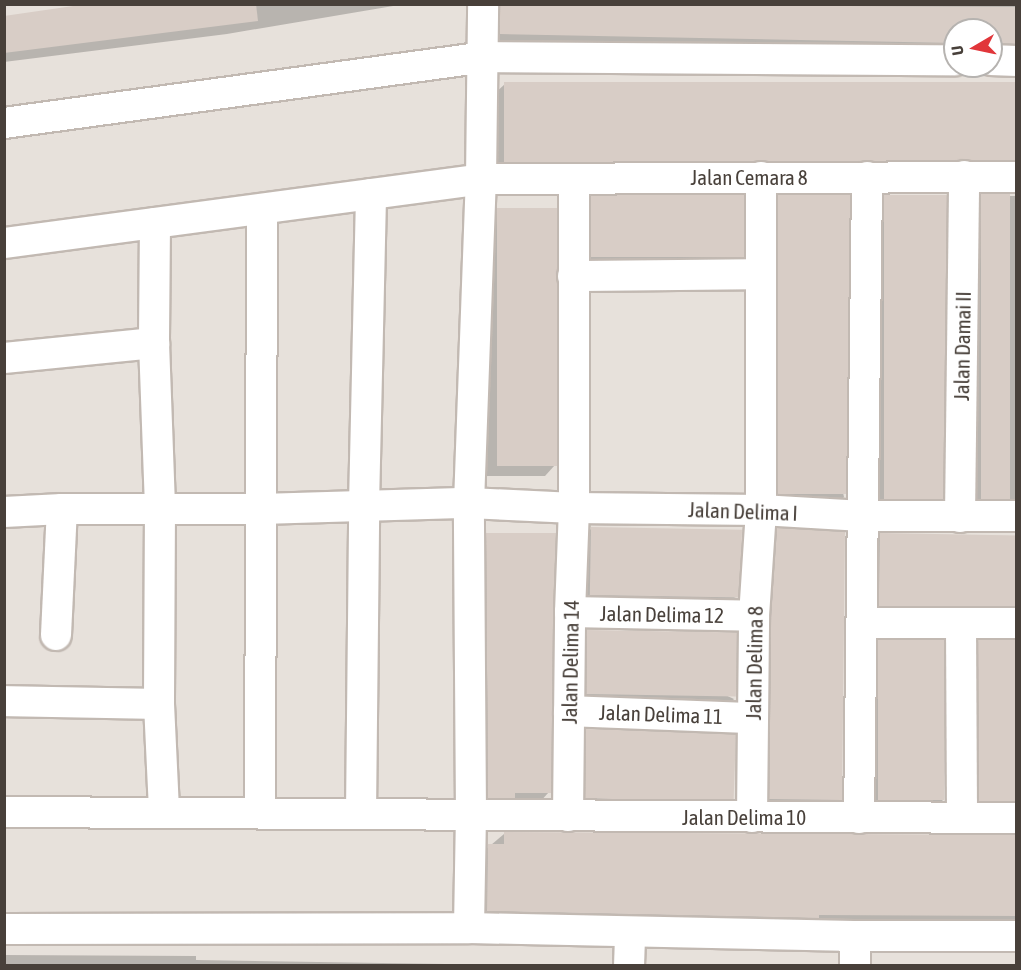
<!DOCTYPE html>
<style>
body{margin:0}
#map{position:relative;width:1021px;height:970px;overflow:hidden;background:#f4f0ec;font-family:"Asap Condensed",sans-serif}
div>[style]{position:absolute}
.residential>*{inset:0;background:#e7e1db}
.shadow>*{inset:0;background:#0003}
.building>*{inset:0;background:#d8cdc6;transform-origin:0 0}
.roads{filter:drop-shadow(2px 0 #c2b9b2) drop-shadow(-2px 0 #c2b9b2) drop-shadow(0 2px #c2b9b2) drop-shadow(0 -2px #c2b9b2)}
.minor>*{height:30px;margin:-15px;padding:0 15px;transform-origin:15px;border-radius:15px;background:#fff}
span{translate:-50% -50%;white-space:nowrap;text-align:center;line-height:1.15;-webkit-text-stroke:6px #fff;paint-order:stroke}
.street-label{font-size:21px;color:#48403a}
.frame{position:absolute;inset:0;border:6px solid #48403a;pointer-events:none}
.north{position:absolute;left:943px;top:18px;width:60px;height:60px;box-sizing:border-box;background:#fff;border:2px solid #b6b3b0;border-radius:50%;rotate:261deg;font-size:16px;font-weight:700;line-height:24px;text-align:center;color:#48403a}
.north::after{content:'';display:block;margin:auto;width:21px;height:27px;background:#e1363a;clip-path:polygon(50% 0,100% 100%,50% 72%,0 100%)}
</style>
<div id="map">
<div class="residential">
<i style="clip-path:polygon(evenodd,5px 5px,1016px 5px,1016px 965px,5px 965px,5px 5px,955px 30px,991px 30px,991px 66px,955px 66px,955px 30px)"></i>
</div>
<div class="shadow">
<i style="clip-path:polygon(75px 4px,405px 4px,227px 34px,4px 62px,4px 17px,75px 8px)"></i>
<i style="clip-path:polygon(486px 4px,1016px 4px,1016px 54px,991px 53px,991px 30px,955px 30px,955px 53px,490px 44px)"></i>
<i style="clip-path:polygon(505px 84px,1016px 84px,1016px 176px,492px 172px,494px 94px)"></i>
<i style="clip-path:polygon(885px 196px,941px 498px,931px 509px,870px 509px,874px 207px)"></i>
<i style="clip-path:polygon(982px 196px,1016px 196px,1016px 510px,967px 509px,971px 207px)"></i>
<i style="clip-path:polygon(592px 197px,742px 256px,732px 267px,581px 269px,581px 208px)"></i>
<i style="clip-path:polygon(779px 197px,844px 497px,834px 508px,768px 504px,768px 207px)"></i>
<i style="clip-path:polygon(498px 209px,555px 465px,545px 476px,478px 476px,487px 220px)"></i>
<i style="clip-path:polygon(591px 529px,736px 598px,726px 608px,578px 605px,580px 539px)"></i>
<i style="clip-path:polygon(778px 530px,840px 799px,830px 810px,759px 809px,767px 540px)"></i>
<i style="clip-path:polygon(487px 535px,549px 792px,539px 803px,478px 808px,476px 546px)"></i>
<i style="clip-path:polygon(880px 535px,1016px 536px,1016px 621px,869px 616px,870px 545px)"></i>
<i style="clip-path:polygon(588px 631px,734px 699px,724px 710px,576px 704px,577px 642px)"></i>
<i style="clip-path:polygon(1016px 640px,1016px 816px,969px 811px,968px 652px,979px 642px)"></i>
<i style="clip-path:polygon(879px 642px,943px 800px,933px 810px,866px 810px,868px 652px)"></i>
<i style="clip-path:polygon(587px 730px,733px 798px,723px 809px,576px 808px,576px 741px)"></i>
<i style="clip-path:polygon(504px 834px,1016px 837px,1016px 925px,477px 921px,478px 856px)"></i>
<i style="clip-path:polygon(4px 955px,196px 956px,196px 960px,581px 966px,4px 966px)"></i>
</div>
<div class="building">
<i style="clip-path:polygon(87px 4px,256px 4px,258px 21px,4px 53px,4px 16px)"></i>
<i style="clip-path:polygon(500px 4px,1017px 7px,1017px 44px,991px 43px,991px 30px,955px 30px,955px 43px,500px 34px)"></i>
<i style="left:504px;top:82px;width:513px;height:80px"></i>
<i style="left:981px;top:194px;width:29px;height:305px"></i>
<i style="left:744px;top:195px;width:62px;height:153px;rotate:90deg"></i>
<i style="left:778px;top:195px;width:72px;height:299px"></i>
<i style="left:884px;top:195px;width:63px;height:304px"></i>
<i style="left:497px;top:208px;width:60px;height:258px"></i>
<i style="left:591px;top:527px;width:151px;height:68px;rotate:1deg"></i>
<i style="clip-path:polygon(777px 528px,845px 532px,842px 800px,769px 799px,771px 617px)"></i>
<i style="clip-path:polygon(486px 533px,556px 533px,551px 793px,515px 793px,515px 798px,488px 798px)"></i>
<i style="left:880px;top:533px;width:137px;height:73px;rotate:1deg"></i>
<i style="left:587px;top:630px;width:150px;height:64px;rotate:1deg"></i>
<i style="left:878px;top:640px;width:66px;height:160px"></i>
<i style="left:978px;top:640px;width:39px;height:161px"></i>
<i style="left:586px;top:729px;width:150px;height:69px;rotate:2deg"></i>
<i style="clip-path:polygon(504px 832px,1017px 835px,1017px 916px,819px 915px,819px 918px,487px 911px,488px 844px,504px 844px)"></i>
</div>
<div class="roads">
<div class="minor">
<i style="left:991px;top:60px;width:25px;rotate:2deg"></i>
<i style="left:4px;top:123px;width:484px;rotate:-7.8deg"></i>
<i style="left:483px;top:57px;width:472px;rotate:0.4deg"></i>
<i style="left:155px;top:223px;width:120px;rotate:90.5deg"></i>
<i style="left:154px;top:343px;width:165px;rotate:87.9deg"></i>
<i style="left:160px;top:508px;width:196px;rotate:90.3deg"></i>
<i style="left:159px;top:704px;width:108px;rotate:87.3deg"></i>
<i style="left:4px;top:243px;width:481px;rotate:-7.6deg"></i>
<i style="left:481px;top:179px;width:535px;rotate:-0.21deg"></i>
<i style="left:573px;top:276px;width:187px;rotate:-0.6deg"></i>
<i style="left:4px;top:358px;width:151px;rotate:-5.7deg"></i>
<i style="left:4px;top:512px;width:58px;rotate:-3deg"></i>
<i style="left:62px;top:509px;width:199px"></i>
<i style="left:261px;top:509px;width:208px;rotate:-1.7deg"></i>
<i style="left:469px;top:503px;width:105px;rotate:2.7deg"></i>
<i style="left:574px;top:508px;width:187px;rotate:0.6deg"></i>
<i style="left:761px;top:510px;width:102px;rotate:3.4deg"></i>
<i style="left:863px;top:516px;width:153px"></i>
<i style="left:960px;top:517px;width:341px;rotate:-89.3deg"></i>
<i style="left:570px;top:612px;width:184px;rotate:1.2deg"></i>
<i style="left:861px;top:623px;width:155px"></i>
<i style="left:961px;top:624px;width:194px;rotate:89.7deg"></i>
<i style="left:56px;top:635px;width:126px;rotate:-87.3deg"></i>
<i style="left:4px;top:701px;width:155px;rotate:1.1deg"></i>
<i style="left:569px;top:711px;width:184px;rotate:2.2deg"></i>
<i style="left:4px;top:812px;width:1012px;rotate:0.34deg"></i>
<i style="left:260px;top:813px;width:604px;rotate:-89.81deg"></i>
<i style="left:361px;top:814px;width:309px;rotate:-89.4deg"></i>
<i style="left:364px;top:505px;width:311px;rotate:-88.7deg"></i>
<i style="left:568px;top:816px;width:204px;rotate:-89.4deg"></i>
<i style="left:570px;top:612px;width:104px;rotate:-87.8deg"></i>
<i style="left:574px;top:508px;width:329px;rotate:-90deg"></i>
<i style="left:752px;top:817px;width:201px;rotate:-89.4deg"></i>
<i style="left:754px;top:616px;width:106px;rotate:-86.2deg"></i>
<i style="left:761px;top:510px;width:333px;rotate:-90deg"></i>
<i style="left:859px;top:818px;width:641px;rotate:-89.28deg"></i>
<i style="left:469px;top:928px;width:113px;rotate:-89deg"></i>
<i style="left:471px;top:815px;width:312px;rotate:-90.4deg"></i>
<i style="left:469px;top:503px;width:324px;rotate:-87.9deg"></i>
<i style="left:481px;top:179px;width:175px;rotate:-89.3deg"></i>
<i style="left:4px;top:929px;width:465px;rotate:-0.1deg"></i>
<i style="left:469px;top:928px;width:385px;rotate:1.2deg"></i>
<i style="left:854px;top:936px;width:162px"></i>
<i style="left:854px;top:936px;width:30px;rotate:88deg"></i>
<i style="left:629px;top:966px;width:34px;rotate:-88deg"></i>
</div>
</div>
<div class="street-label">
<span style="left:749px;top:177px">Jalan Cemara 8</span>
<span style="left:962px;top:346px;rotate:-89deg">Jalan Damai II</span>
<span style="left:743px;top:511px;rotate:2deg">Jalan Delima I</span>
<span style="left:662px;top:614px;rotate:1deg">Jalan Delima 12</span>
<span style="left:570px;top:662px;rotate:-89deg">Jalan Delima 14</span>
<span style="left:754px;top:663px;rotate:-89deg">Jalan Delima 8</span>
<span style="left:661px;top:714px;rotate:2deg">Jalan Delima 11</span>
<span style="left:744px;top:817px">Jalan Delima 10</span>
</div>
<div class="frame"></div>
<div class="north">U</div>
</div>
